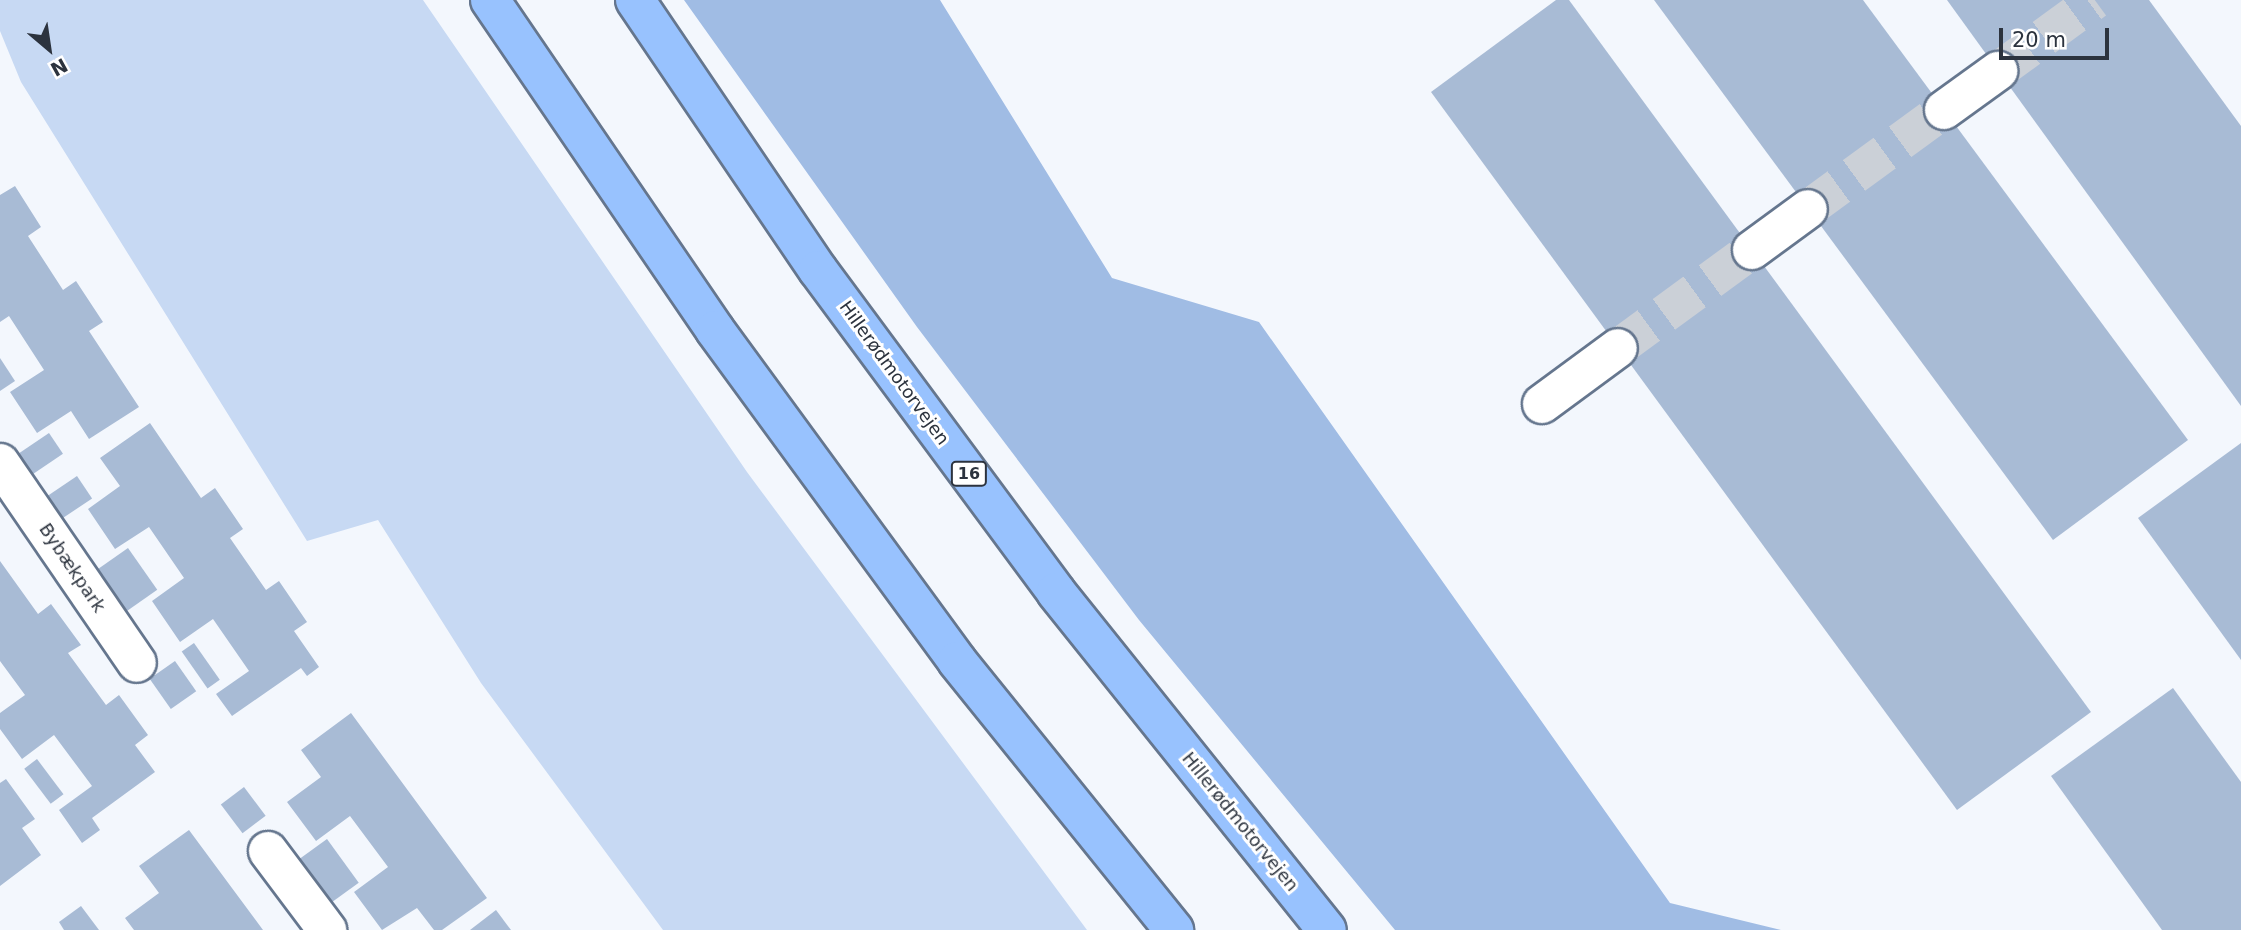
<!DOCTYPE html>
<meta charset="utf-8">
<style>
body{margin:0}
#map{position:relative;width:2241px;height:930px;overflow:hidden;background:#f3f7fd;font-family:"DejaVu Sans",sans-serif}
div>[style]{position:absolute}
.green>*{inset:0;background:#c7d9f3}
.forest>*{inset:0;background:#a0bce4}
.building>*{inset:0;background:#a8bbd5;transform-origin:0 0}
.minor-tunnel>*{height:38px;margin-top:-19px;transform-origin:0;background:repeating-linear-gradient(90deg,#cbd0d7 0 38px,transparent 0 57px)}
.roads{filter:drop-shadow(2px 0 #65768e) drop-shadow(-2px 0 #65768e) drop-shadow(0 2px #65768e) drop-shadow(0 -2px #65768e)}
.minor>*{height:38px;margin:-19px;padding:0 19px;transform-origin:19px;border-radius:19px;background:#fff}
.highway>*{height:38px;margin:-19px;padding:0 19px;transform-origin:19px;border-radius:19px;background:#98c2fe}
span{translate:-50% -50%;white-space:nowrap;text-align:center;line-height:1.15;-webkit-text-stroke:6px #fff;paint-order:stroke}
.shield-label span{padding:2px 5px;background:#fff;border:2px solid;border-radius:5px;-webkit-text-stroke-width:0}
.shield-label{font-size:16px;color:#2c333e;font-weight:700}
.street-label{font-size:18px;color:#2c333e}
.north{position:absolute;left:14px;top:14px;width:70px;height:70px;-webkit-text-stroke:5px #fff;paint-order:stroke;rotate:151deg;font-size:19px;font-weight:700;line-height:28px;text-align:center;color:#2c333e}
.north::after{content:'';display:block;margin:auto;width:24px;height:32px;background:#2c333e;clip-path:polygon(50% 0,100% 100%,50% 72%,0 100%)}
.scale{position:absolute;left:1999px;top:28px;width:110px;height:32px;box-sizing:border-box;border:4px solid #2c333e;border-top:0;padding-left:9px;font-size:21px;line-height:24px;white-space:nowrap;color:#2c333e;-webkit-text-stroke:5px #fff;paint-order:stroke}
</style>
<div id="map">
<div class="green">
<i style="clip-path:polygon(0 0,423px 0,747px 472px,1087px 930px,663px 930px,481px 683px,378px 520px,307px 541px,21px 82px,0 31px)"></i>
</div>
<div class="forest">
<i style="clip-path:polygon(684px 0,940px 0,1112px 278px,1259px 322px,1670px 903px,1781px 930px,1395px 930px,1139px 620px,917px 327px)"></i>
</div>
<div class="building">
<i style="clip-path:polygon(1556px 0,1569px 0,2091px 712px,1957px 810px,1431px 92px)"></i>
<i style="clip-path:polygon(1654px 0,1863px 0,2188px 440px,2053px 540px)"></i>
<i style="clip-path:polygon(1947px 0,2149px 0,2241px 126px,2241px 406px)"></i>
<i style="clip-path:polygon(15px 186px,41px 227px,28px 236px,63px 290px,76px 281px,103px 322px,89px 331px,139px 407px,89px 439px,71px 411px,37px 433px,10px 392px,44px 370px,9px 316px,0 322px,0 195px)"></i>
<i style="clip-path:polygon(0 358px,15px 381px,0 391px)"></i>
<i style="clip-path:polygon(150px 423px,201px 498px,215px 488px,243px 529px,230px 538px,266px 590px,279px 581px,307px 622px,294px 631px,319px 667px,307px 676px,301px 668px,232px 716px,216px 694px,249px 671px,213px 619px,180px 642px,152px 601px,184px 578px,149px 527px,115px 549px,88px 509px,120px 486px,100px 458px)"></i>
<i style="left:49px;top:433px;width:25px;height:37px;rotate:56deg"></i>
<i style="clip-path:polygon(2241px 443px,2241px 660px,2138px 518px)"></i>
<i style="left:77px;top:476px;width:27px;height:37px;rotate:56deg"></i>
<i style="left:128px;top:548px;width:51px;height:37px;rotate:55deg"></i>
<i style="clip-path:polygon(0 561px,38px 614px,51px 604px,81px 645px,68px 653px,106px 705px,119px 695px,148px 735px,135px 745px,155px 772px,92px 818px,100px 830px,82px 843px,59px 810px,92px 786px,54px 735px,22px 759px,0 729px,0 713px,25px 695px,0 661px)"></i>
<i style="left:194px;top:643px;width:45px;height:15px;rotate:55deg"></i>
<i style="left:175px;top:661px;width:37px;height:31px;rotate:55deg"></i>
<i style="clip-path:polygon(2173px 688px,2241px 782px,2241px 930px,2162px 930px,2051px 776px)"></i>
<i style="clip-path:polygon(351px 713px,487px 898px,442px 930px,434px 930px,417px 908px,382px 930px,354px 892px,388px 867px,350px 816px,316px 841px,287px 802px,321px 777px,301px 750px)"></i>
<i style="left:37px;top:759px;width:44px;height:16px;rotate:53deg"></i>
<i style="clip-path:polygon(6px 779px,35px 819px,22px 828px,41px 855px,0 886px,0 783px)"></i>
<i style="left:244px;top:787px;width:36px;height:29px;rotate:53deg"></i>
<i style="clip-path:polygon(189px 830px,263px 930px,134px 930px,125px 918px,159px 893px,139px 866px)"></i>
<i style="left:327px;top:839px;width:54px;height:38px;rotate:54deg"></i>
<i style="clip-path:polygon(81px 906px,99px 930px,64px 930px,59px 922px)"></i>
<i style="clip-path:polygon(496px 910px,511px 930px,470px 930px)"></i>
</div>
<div class="minor-tunnel">
<i style="left:1998px;top:71px;width:120px;rotate:-36.2deg"></i>
<i style="left:1808px;top:209px;width:168px;rotate:-36.1deg"></i>
<i style="left:1618px;top:348px;width:166px;rotate:-36.2deg"></i>
</div>
<div class="roads">
<div class="minor">
<i style="left:1944px;top:110px;width:67px;rotate:-35.8deg"></i>
<i style="left:1752px;top:250px;width:69px;rotate:-36.2deg"></i>
<i style="left:1542px;top:404px;width:94px;rotate:-36.4deg"></i>
<i style="left:0;top:463px;width:242px;rotate:55.6deg"></i>
<i style="left:268px;top:851px;width:99px;rotate:53.2deg"></i>
</div>
<div class="highway">
<i style="left:490px;top:0;width:399px;rotate:55.7deg"></i>
<i style="left:715px;top:330px;width:410px;rotate:53.8deg"></i>
<i style="left:957px;top:661px;width:346px;rotate:51.1deg"></i>
<i style="left:635px;top:0;width:326px;rotate:55.9deg"></i>
<i style="left:818px;top:270px;width:400px;rotate:53.5deg"></i>
<i style="left:1056px;top:592px;width:433px;rotate:51.3deg"></i>
</div>
</div>
<div class="shield-label">
<span style="left:969px;top:474px">16</span>
</div>
<div class="street-label">
<span style="left:894px;top:373px;rotate:54deg">Hillerødmotorvejen</span>
<span style="left:72px;top:568px;rotate:56deg">Bybækpark</span>
<span style="left:1240px;top:822px;rotate:51deg">Hillerødmotorvejen</span>
</div>
<div class="north">N</div>
<div class="scale">20 m</div>
</div>
